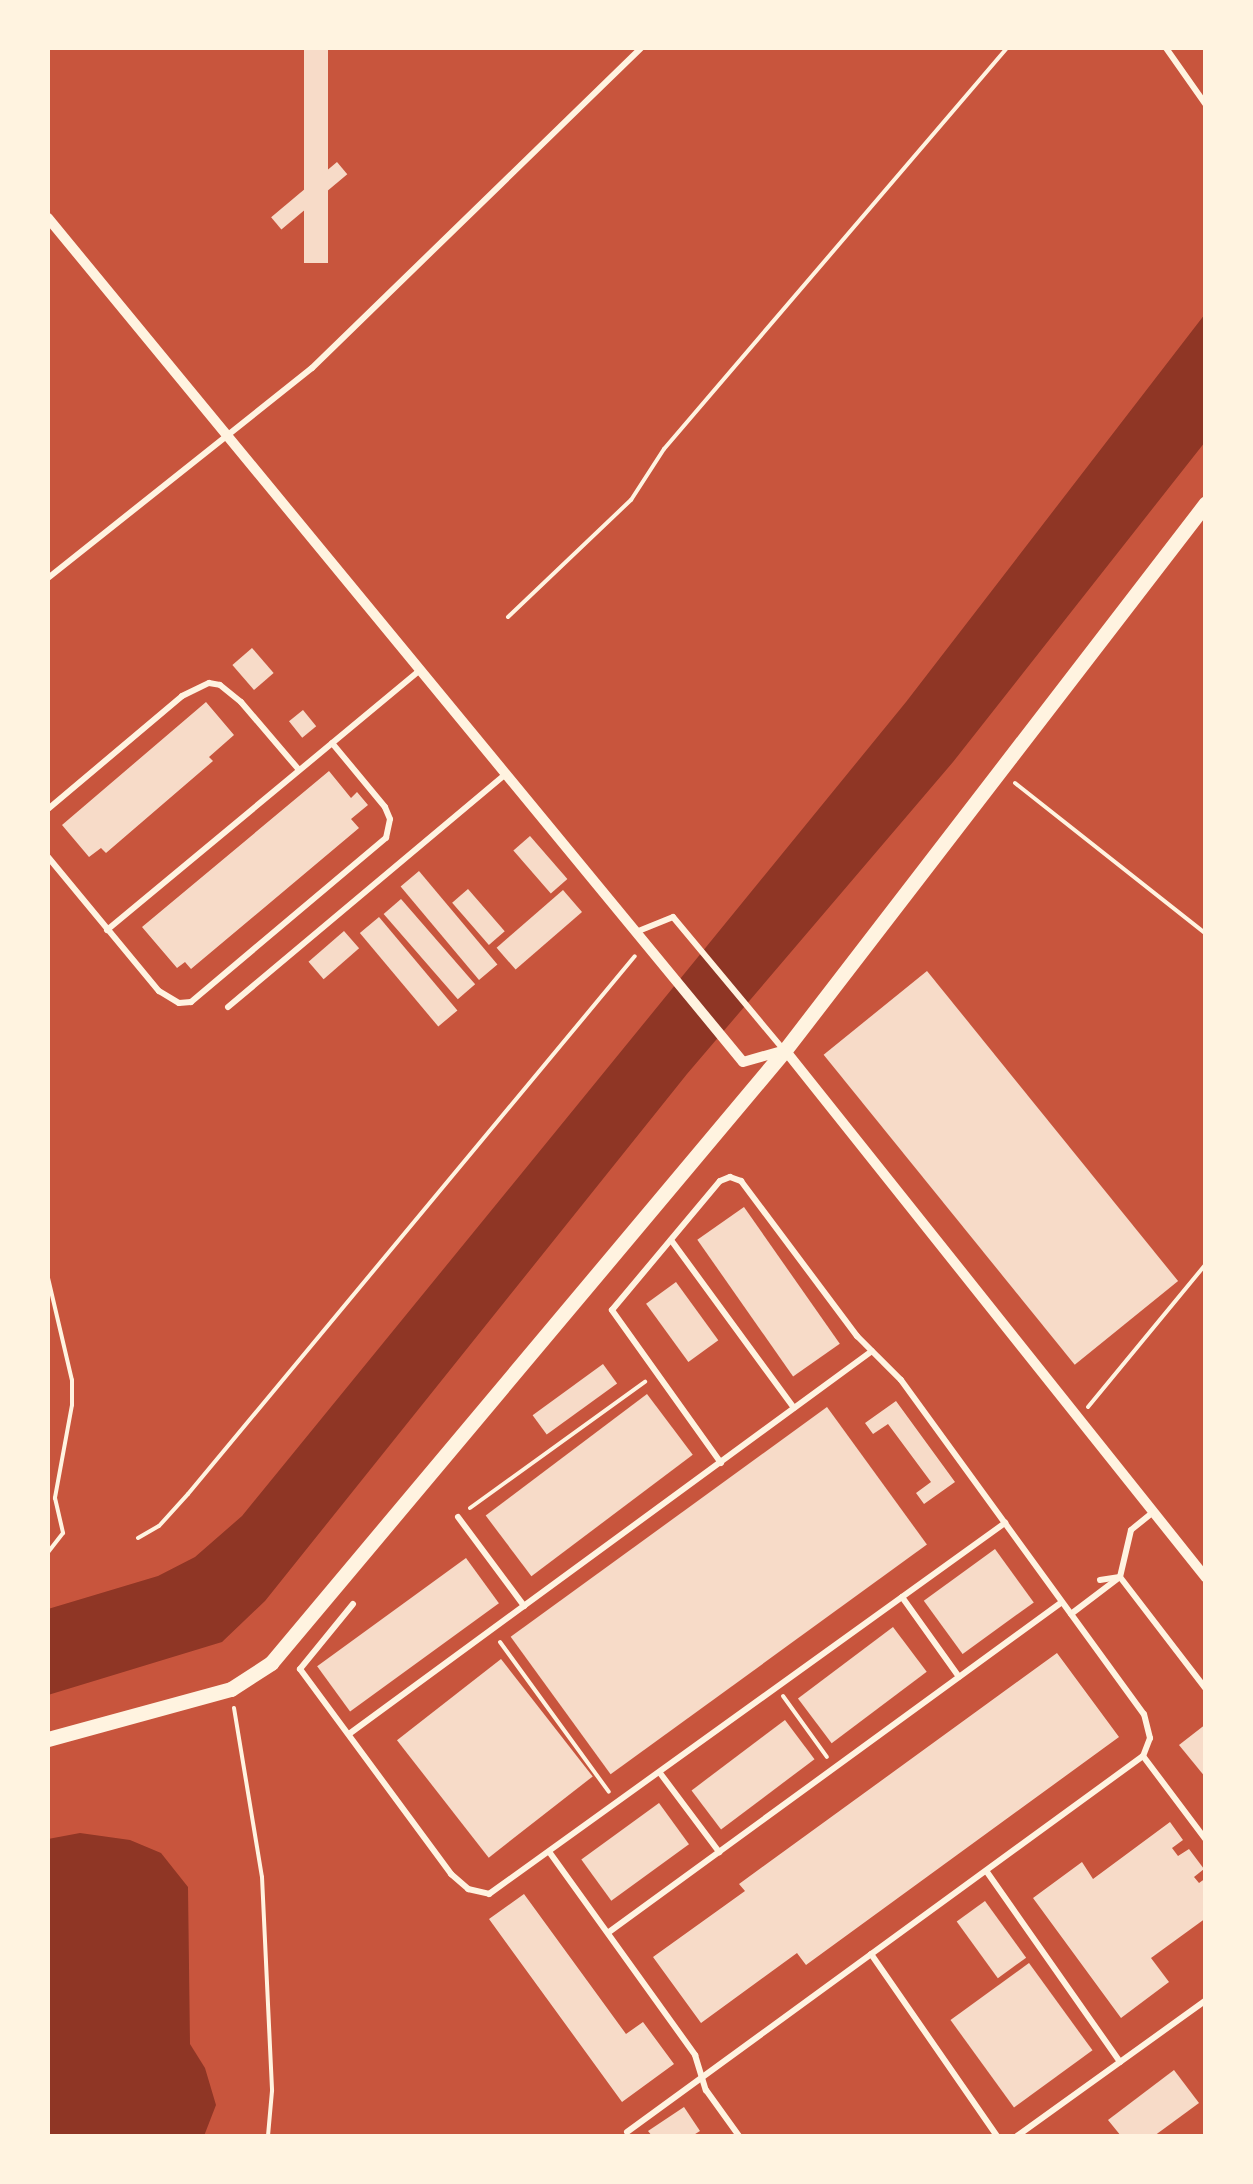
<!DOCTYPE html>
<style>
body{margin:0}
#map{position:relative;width:1253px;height:2184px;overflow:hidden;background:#c8553d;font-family:Helvetica,sans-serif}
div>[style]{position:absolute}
.water>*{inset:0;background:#8f3625}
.building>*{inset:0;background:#f7dbc8;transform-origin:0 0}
.path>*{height:4px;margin:-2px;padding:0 2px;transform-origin:2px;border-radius:2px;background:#fff3e0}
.service>*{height:6px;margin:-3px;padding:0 3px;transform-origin:3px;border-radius:3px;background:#fff3e0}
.minor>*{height:10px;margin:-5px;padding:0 5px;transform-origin:5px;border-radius:5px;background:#fff3e0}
.tertiary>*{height:15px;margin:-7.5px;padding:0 7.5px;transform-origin:7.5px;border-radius:7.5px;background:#fff3e0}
span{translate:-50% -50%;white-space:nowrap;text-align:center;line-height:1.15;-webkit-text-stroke:9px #fff3e0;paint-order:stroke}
.frame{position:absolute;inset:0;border:50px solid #fff3e0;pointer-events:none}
</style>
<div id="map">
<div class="water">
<i style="clip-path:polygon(1205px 314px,1205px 442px,953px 762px,687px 1074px,265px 1601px,222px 1642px,48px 1695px,48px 1609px,158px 1576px,195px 1557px,242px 1516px,906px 702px)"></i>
<i style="clip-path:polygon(80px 1833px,130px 1840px,161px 1853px,188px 1887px,190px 2044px,205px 2068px,216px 2105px,204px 2136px,48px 2136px,48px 1839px)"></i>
</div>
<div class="building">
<i style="left:304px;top:48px;width:24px;height:215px"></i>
<i style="left:337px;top:162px;width:16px;height:86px;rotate:50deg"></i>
<i style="left:252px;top:648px;width:33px;height:26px;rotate:49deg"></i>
<i style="clip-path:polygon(206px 702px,234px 735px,209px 757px,213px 761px,106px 853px,101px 848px,89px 857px,62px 825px)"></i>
<i style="left:303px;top:710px;width:21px;height:18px;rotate:51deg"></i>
<i style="clip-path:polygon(329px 771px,351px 798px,357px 792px,368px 805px,351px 819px,359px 828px,191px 969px,185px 962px,177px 968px,142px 927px)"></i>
<i style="left:530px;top:836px;width:57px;height:22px;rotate:49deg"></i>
<i style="left:419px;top:871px;width:122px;height:24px;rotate:50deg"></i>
<i style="left:468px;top:889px;width:56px;height:21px;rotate:49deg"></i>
<i style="left:563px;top:890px;width:29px;height:88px;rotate:49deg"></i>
<i style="left:401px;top:899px;width:113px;height:23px;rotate:49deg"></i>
<i style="left:379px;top:917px;width:122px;height:25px;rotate:50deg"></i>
<i style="left:344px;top:931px;width:23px;height:47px;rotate:49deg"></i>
<i style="left:927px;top:971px;width:399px;height:133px;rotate:51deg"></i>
<i style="left:744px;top:1207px;width:167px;height:57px;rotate:55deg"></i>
<i style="left:676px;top:1282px;width:72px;height:37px;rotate:54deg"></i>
<i style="left:603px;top:1364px;width:24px;height:87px;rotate:54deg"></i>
<i style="left:647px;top:1394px;width:76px;height:202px;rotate:53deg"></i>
<i style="clip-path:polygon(896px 1401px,955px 1482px,924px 1504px,916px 1493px,931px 1482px,888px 1424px,873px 1434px,865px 1423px)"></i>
<i style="left:827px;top:1407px;width:170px;height:391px;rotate:54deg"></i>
<i style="left:995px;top:1549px;width:66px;height:88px;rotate:54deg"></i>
<i style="left:466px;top:1558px;width:56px;height:184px;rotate:54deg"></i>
<i style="left:893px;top:1627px;width:56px;height:119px;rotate:53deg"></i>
<i style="clip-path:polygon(1057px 1653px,1119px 1737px,806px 1965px,797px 1953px,701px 2023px,653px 1957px,745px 1891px,739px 1884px)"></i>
<i style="left:501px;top:1659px;width:149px;height:132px;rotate:52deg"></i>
<i style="left:785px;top:1720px;width:49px;height:117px;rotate:53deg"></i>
<i style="clip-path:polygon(1206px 1724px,1206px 1778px,1179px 1745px)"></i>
<i style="left:659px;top:1803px;width:51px;height:96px;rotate:54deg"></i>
<i style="clip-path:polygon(1170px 1822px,1183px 1840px,1172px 1848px,1178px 1856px,1189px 1849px,1204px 1869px,1194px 1877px,1199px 1883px,1206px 1878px,1206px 1918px,1151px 1958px,1169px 1982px,1121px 2018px,1033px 1898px,1082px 1862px,1093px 1879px)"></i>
<i style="clip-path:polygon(524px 1894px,626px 2034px,643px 2022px,674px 2064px,622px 2102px,489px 1919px)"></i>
<i style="left:985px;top:1901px;width:70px;height:35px;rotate:54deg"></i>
<i style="left:1029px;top:1963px;width:108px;height:97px;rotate:54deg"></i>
<i style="clip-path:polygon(1174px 2070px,1199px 2103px,1154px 2136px,1121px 2136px,1108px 2120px)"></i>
<i style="clip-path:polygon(684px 2107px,700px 2131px,692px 2136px,652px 2136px,648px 2131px)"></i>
</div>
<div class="path">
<i style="left:508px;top:617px;width:170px;rotate:-43.6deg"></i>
<i style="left:631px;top:500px;width:61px;rotate:-57.1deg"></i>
<i style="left:664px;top:449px;width:528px;rotate:-49.46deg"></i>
<i style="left:1015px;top:783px;width:243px;rotate:38.3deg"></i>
<i style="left:48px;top:1278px;width:105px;rotate:76.8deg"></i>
<i style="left:72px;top:1380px;width:25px;rotate:90deg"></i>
<i style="left:72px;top:1405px;width:95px;rotate:100.4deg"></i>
<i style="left:55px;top:1498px;width:36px;rotate:77deg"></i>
<i style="left:63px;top:1533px;width:24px;rotate:128deg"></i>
<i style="left:1088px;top:1407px;width:185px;rotate:-50.5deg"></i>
<i style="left:470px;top:1508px;width:216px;rotate:-35.8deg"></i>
<i style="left:138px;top:1538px;width:24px;rotate:-30deg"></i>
<i style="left:159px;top:1526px;width:43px;rotate:-47.8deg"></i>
<i style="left:188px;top:1494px;width:699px;rotate:-50.28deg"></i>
<i style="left:500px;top:1642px;width:185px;rotate:54deg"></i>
<i style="left:783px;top:1696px;width:75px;rotate:54.2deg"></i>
<i style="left:234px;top:1708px;width:171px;rotate:80.6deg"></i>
<i style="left:262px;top:1877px;width:214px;rotate:87.3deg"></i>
<i style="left:272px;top:2091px;width:45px;rotate:95.1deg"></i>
</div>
<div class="service">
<i style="left:1166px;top:48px;width:70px;rotate:54.9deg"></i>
<i style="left:48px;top:578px;width:337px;rotate:-38.5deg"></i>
<i style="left:312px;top:368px;width:459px;rotate:-44.2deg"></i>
<i style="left:48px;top:809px;width:175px;rotate:-40.1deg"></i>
<i style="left:182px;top:696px;width:30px;rotate:-26deg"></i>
<i style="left:209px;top:683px;width:11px;rotate:10deg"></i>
<i style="left:220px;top:685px;width:27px;rotate:39deg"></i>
<i style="left:241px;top:702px;width:89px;rotate:49.5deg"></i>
<i style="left:48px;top:857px;width:174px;rotate:50.4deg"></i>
<i style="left:159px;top:991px;width:23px;rotate:31deg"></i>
<i style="left:179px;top:1003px;width:12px;rotate:-5deg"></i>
<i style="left:191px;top:1002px;width:255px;rotate:-40.1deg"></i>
<i style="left:386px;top:838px;width:19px;rotate:-78deg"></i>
<i style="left:390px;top:819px;width:13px;rotate:-113deg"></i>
<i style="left:385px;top:807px;width:83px;rotate:-129.6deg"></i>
<i style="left:107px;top:930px;width:405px;rotate:-39.7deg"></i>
<i style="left:636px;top:932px;width:40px;rotate:-22deg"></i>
<i style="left:673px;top:917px;width:172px;rotate:50.2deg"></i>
<i style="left:228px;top:1007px;width:361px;rotate:-40deg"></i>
<i style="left:671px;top:1240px;width:208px;rotate:53.8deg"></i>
<i style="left:721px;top:1463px;width:188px;rotate:-125.5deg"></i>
<i style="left:612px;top:1310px;width:168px;rotate:-50.1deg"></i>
<i style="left:720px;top:1181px;width:11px;rotate:-22deg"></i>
<i style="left:730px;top:1177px;width:12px;rotate:20deg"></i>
<i style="left:741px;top:1181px;width:194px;rotate:53.2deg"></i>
<i style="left:857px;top:1336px;width:62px;rotate:45deg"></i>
<i style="left:901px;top:1380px;width:413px;rotate:54deg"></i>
<i style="left:1144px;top:1714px;width:25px;rotate:76deg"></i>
<i style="left:1150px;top:1738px;width:19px;rotate:111deg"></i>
<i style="left:458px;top:1517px;width:111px;rotate:53.4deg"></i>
<i style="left:1100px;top:1580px;width:20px;rotate:-9deg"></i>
<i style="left:1120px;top:1577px;width:141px;rotate:52.5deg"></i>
<i style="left:902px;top:1597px;width:98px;rotate:54.5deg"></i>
<i style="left:353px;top:1604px;width:84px;rotate:129.2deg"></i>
<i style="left:300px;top:1669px;width:255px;rotate:53.6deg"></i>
<i style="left:451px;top:1874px;width:23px;rotate:41deg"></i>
<i style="left:468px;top:1889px;width:22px;rotate:13deg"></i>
<i style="left:489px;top:1894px;width:636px;rotate:-35.72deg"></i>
<i style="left:1071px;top:1614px;width:61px;rotate:-37.1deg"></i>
<i style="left:1120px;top:1577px;width:48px;rotate:-76.8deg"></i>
<i style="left:1131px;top:1530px;width:28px;rotate:-39deg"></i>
<i style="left:349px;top:1734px;width:648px;rotate:-36.22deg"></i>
<i style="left:660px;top:1773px;width:99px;rotate:53.2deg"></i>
<i style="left:550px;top:1853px;width:249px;rotate:54.3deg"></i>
<i style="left:695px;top:2055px;width:37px;rotate:73deg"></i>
<i style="left:706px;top:2090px;width:57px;rotate:54.3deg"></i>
<i style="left:987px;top:1872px;width:232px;rotate:55deg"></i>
<i style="left:609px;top:1932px;width:560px;rotate:-36.07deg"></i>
<i style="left:871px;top:1954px;width:221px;rotate:55.3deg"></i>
<i style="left:627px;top:2132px;width:638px;rotate:-36.08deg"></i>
<i style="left:1143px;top:1756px;width:105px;rotate:53.1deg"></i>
<i style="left:1017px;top:2136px;width:233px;rotate:-35.7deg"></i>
</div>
<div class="minor">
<i style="left:48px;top:218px;width:1093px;rotate:50.53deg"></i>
<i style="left:743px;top:1062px;width:44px;rotate:-15.9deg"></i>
<i style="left:785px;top:1050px;width:675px;rotate:51.43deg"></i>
</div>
<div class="tertiary">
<i style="left:48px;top:1739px;width:190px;rotate:-15.3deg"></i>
<i style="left:231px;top:1689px;width:48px;rotate:-33deg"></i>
<i style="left:271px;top:1663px;width:800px;rotate:-50.02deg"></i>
<i style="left:785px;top:1050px;width:690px;rotate:-52.42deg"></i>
</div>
<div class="frame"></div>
</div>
